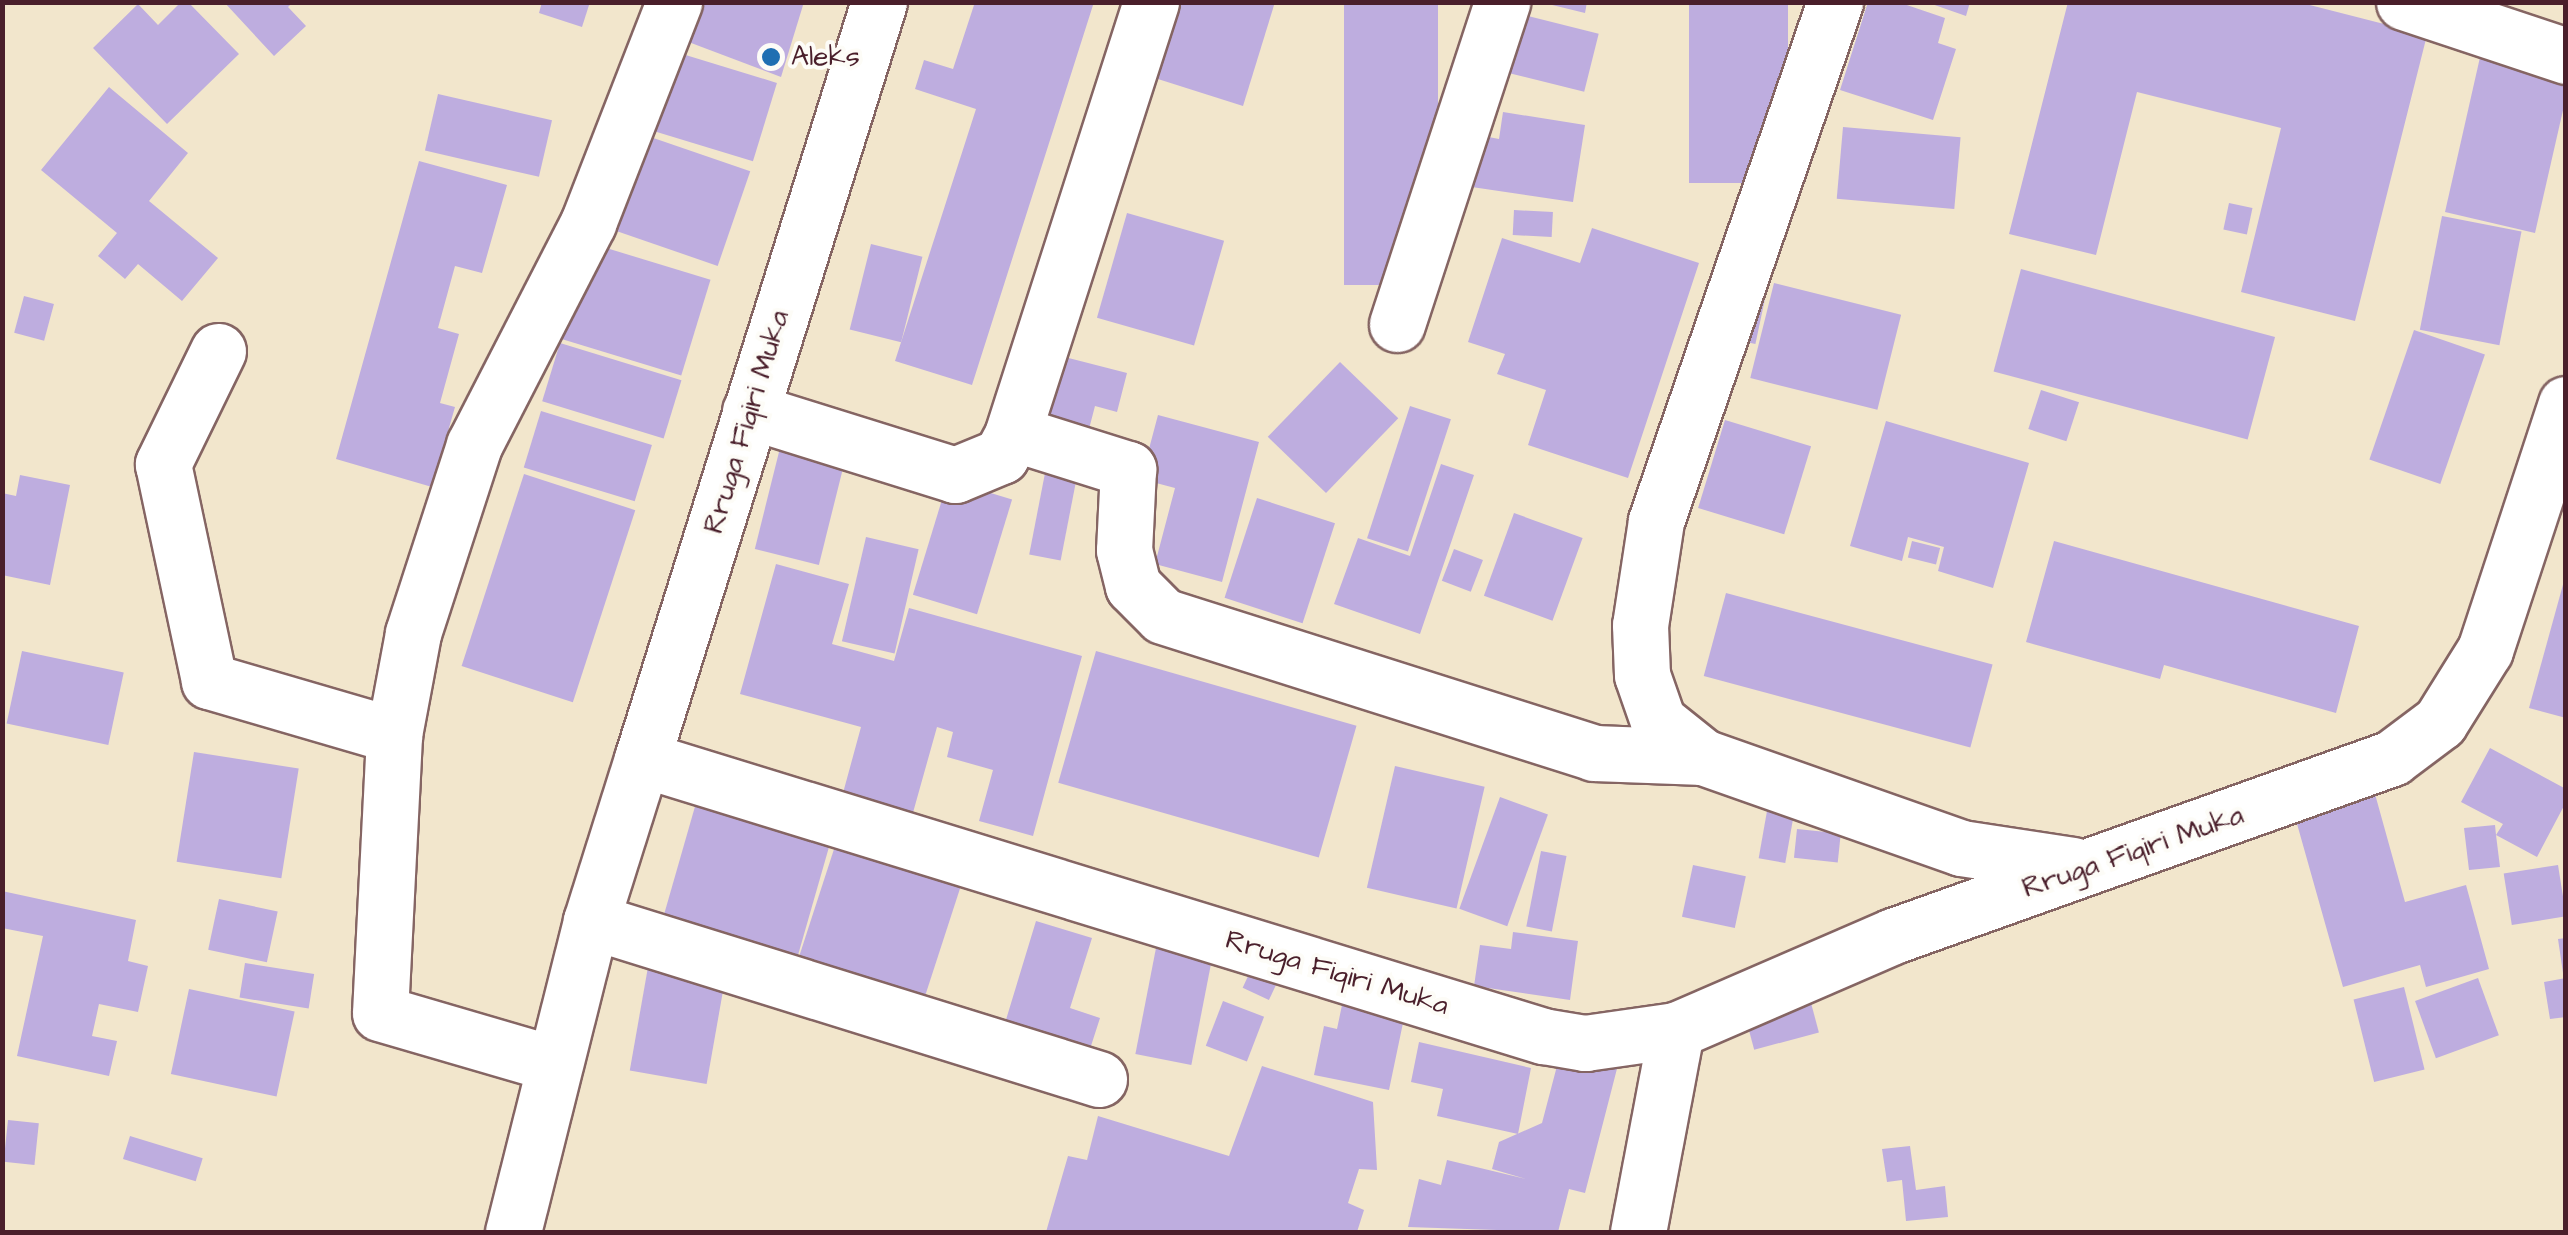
<!DOCTYPE html>
<style>
body{margin:0}
#map{position:relative;width:2568px;height:1235px;overflow:hidden;background:#f2e6cc;font-family:"Architects Daughter",sans-serif}
div>[style]{position:absolute}
.building>*{inset:0;background:#beaddf;transform-origin:0 0}
.roads{filter:drop-shadow(2px 0 #856563) drop-shadow(-2px 0 #856563) drop-shadow(0 2px #856563) drop-shadow(0 -2px #856563)}
.minor>*{height:55px;margin:-27.5px;padding:0 27.5px;transform-origin:27.5px;border-radius:27.5px;background:#fff}
.dots>*{width:28px;height:28px;translate:-50% -50%;box-sizing:border-box;border:5px solid #fdfcf7;border-radius:50%}
span{translate:-50% -50%;white-space:nowrap;text-align:center;line-height:1.15;-webkit-text-stroke:8px #fdfcf7;paint-order:stroke}
.poi-label{font-size:28px;color:#4a1f2b}
.left{translate:0 -50%;text-align:left}
.street-label{font-size:28px;color:#4a1f2b}
.frame{position:absolute;inset:0;border:5px solid #4a1f2b;pointer-events:none}
</style>
<div id="map">
<div class="building">
<i style="clip-path:polygon(181px 2px,188px 2px,239px 54px,167px 124px,93px 48px,138px 4px,158px 25px)"></i>
<i style="clip-path:polygon(224px 2px,293px 2px,288px 7px,306px 26px,274px 56px)"></i>
<i style="clip-path:polygon(542px 2px,590px 2px,582px 27px,539px 13px)"></i>
<i style="clip-path:polygon(684px 2px,804px 2px,781px 77px,670px 35px)"></i>
<i style="clip-path:polygon(975px 2px,1094px 2px,972px 385px,895px 361px,976px 109px,915px 89px,924px 60px,953px 69px)"></i>
<i style="clip-path:polygon(1161px 2px,1275px 2px,1243px 106px,1139px 73px)"></i>
<i style="left:1344px;top:2px;width:94px;height:283px"></i>
<i style="clip-path:polygon(1540px 2px,1587px 2px,1585px 13px)"></i>
<i style="left:1689px;top:2px;width:99px;height:181px"></i>
<i style="clip-path:polygon(1868px 2px,1898px 2px,1945px 18px,1938px 43px,1956px 49px,1933px 120px,1840px 90px)"></i>
<i style="clip-path:polygon(1926px 2px,1970px 2px,1966px 16px)"></i>
<i style="clip-path:polygon(2068px 2px,2298px 2px,2427px 35px,2355px 321px,2241px 292px,2281px 128px,2137px 92px,2096px 255px,2009px 234px)"></i>
<i style="left:1524px;top:15px;width:77px;height:60px;rotate:14deg"></i>
<i style="clip-path:polygon(2483px 44px,2566px 63px,2566px 97px,2535px 233px,2445px 212px)"></i>
<i style="left:666px;top:49px;width:116px;height:82px;rotate:17deg"></i>
<i style="clip-path:polygon(109px 87px,188px 153px,149px 201px,218px 258px,182px 301px,138px 264px,125px 279px,98px 256px,117px 233px,41px 170px)"></i>
<i style="left:438px;top:94px;width:117px;height:58px;rotate:13deg"></i>
<i style="clip-path:polygon(1503px 112px,1585px 125px,1573px 202px,1465px 186px,1473px 134px,1499px 139px)"></i>
<i style="left:1843px;top:127px;width:118px;height:72px;rotate:5deg"></i>
<i style="left:633px;top:131px;width:124px;height:100px;rotate:19deg"></i>
<i style="clip-path:polygon(419px 161px,507px 185px,482px 273px,455px 266px,438px 328px,459px 334px,440px 403px,455px 407px,432px 487px,336px 459px)"></i>
<i style="left:2229px;top:203px;width:24px;height:27px;rotate:12deg"></i>
<i style="left:1514px;top:210px;width:39px;height:25px;rotate:3deg"></i>
<i style="left:1127px;top:213px;width:101px;height:109px;rotate:16deg"></i>
<i style="left:2442px;top:216px;width:81px;height:116px;rotate:11deg"></i>
<i style="clip-path:polygon(1592px 228px,1699px 263px,1628px 478px,1528px 445px,1546px 390px,1497px 374px,1505px 354px,1468px 342px,1502px 238px,1580px 263px)"></i>
<i style="left:590px;top:243px;width:126px;height:100px;rotate:17deg"></i>
<i style="left:871px;top:244px;width:53px;height:88px;rotate:14deg"></i>
<i style="left:2021px;top:269px;width:263px;height:106px;rotate:15deg"></i>
<i style="left:1743px;top:282px;width:25px;height:58px;rotate:12deg"></i>
<i style="left:1774px;top:283px;width:131px;height:98px;rotate:14deg"></i>
<i style="left:24px;top:296px;width:31px;height:38px;rotate:15deg"></i>
<i style="left:2414px;top:330px;width:75px;height:137px;rotate:19deg"></i>
<i style="left:560px;top:343px;width:127px;height:61px;rotate:17deg"></i>
<i style="clip-path:polygon(1053px 354px,1127px 373px,1117px 412px,1095px 406px,1089px 429px,1038px 416px)"></i>
<i style="left:1340px;top:362px;width:81px;height:104px;rotate:44deg"></i>
<i style="left:2041px;top:390px;width:40px;height:41px;rotate:18deg"></i>
<i style="left:1410px;top:406px;width:43px;height:139px;rotate:18deg"></i>
<i style="left:541px;top:411px;width:116px;height:59px;rotate:17deg"></i>
<i style="clip-path:polygon(1158px 415px,1259px 442px,1222px 582px,1155px 564px,1175px 488px,1141px 479px)"></i>
<i style="left:1725px;top:420px;width:90px;height:92px;rotate:17deg"></i>
<i style="clip-path:polygon(1886px 421px,2029px 463px,1993px 588px,1938px 571px,1944px 547px,1908px 537px,1902px 561px,1850px 546px)"></i>
<i style="left:780px;top:448px;width:66px;height:104px;rotate:14deg"></i>
<i style="clip-path:polygon(1441px 464px,1474px 475px,1420px 634px,1334px 604px,1358px 538px,1410px 556px)"></i>
<i style="left:1046px;top:468px;width:32px;height:88px;rotate:11deg"></i>
<i style="left:524px;top:474px;width:117px;height:202px;rotate:18deg"></i>
<i style="clip-path:polygon(20px 475px,70px 485px,50px 585px,2px 575px,2px 493px,16px 496px)"></i>
<i style="left:948px;top:480px;width:67px;height:120px;rotate:17deg"></i>
<i style="left:1257px;top:498px;width:82px;height:105px;rotate:18deg"></i>
<i style="left:1514px;top:513px;width:73px;height:88px;rotate:20deg"></i>
<i style="left:866px;top:537px;width:54px;height:107px;rotate:13deg"></i>
<i style="left:1912px;top:541px;width:29px;height:17px;rotate:14deg"></i>
<i style="clip-path:polygon(2054px 541px,2359px 626px,2336px 713px,2164px 665px,2160px 679px,2026px 642px)"></i>
<i style="left:1454px;top:549px;width:31px;height:34px;rotate:21deg"></i>
<i style="clip-path:polygon(776px 564px,849px 584px,832px 644px,894px 661px,909px 608px,1082px 656px,1033px 836px,979px 821px,993px 770px,947px 757px,953px 732px,937px 727px,907px 834px,837px 815px,861px 727px,740px 694px)"></i>
<i style="clip-path:polygon(2564px 581px,2566px 581px,2566px 718px,2529px 708px)"></i>
<i style="left:1726px;top:593px;width:276px;height:86px;rotate:15deg"></i>
<i style="left:22px;top:651px;width:104px;height:74px;rotate:12deg"></i>
<i style="left:1096px;top:651px;width:271px;height:137px;rotate:16deg"></i>
<i style="clip-path:polygon(2490px 748px,2566px 789px,2566px 802px,2537px 857px,2496px 835px,2500px 867px,2469px 870px,2464px 828px,2495px 825px,2496px 835px,2503px 824px,2461px 802px)"></i>
<i style="left:194px;top:752px;width:106px;height:111px;rotate:9deg"></i>
<i style="left:1395px;top:766px;width:92px;height:125px;rotate:13deg"></i>
<i style="clip-path:polygon(2370px 776px,2405px 902px,2466px 885px,2489px 969px,2426px 987px,2420px 965px,2343px 987px,2290px 799px)"></i>
<i style="left:698px;top:796px;width:140px;height:138px;rotate:16deg"></i>
<i style="left:1500px;top:797px;width:51px;height:119px;rotate:20deg"></i>
<i style="left:1767px;top:811px;width:27px;height:48px;rotate:10deg"></i>
<i style="left:1797px;top:829px;width:44px;height:29px;rotate:6deg"></i>
<i style="left:836px;top:843px;width:132px;height:133px;rotate:18deg"></i>
<i style="left:1541px;top:851px;width:26px;height:77px;rotate:11deg"></i>
<i style="left:1693px;top:865px;width:54px;height:53px;rotate:12deg"></i>
<i style="left:2558px;top:865px;width:52px;height:55px;rotate:81deg"></i>
<i style="clip-path:polygon(2px 891px,136px 920px,128px 961px,148px 966px,138px 1012px,99px 1004px,92px 1036px,117px 1041px,109px 1076px,17px 1056px,43px 936px,2px 928px)"></i>
<i style="left:219px;top:899px;width:60px;height:52px;rotate:12deg"></i>
<i style="clip-path:polygon(1036px 921px,1092px 938px,1070px 1008px,1100px 1018px,1090px 1049px,1005px 1023px)"></i>
<i style="clip-path:polygon(1513px 932px,1578px 941px,1570px 1000px,1474px 986px,1480px 945px,1511px 949px)"></i>
<i style="clip-path:polygon(2566px 938px,2566px 972px,2563px 973px,2558px 939px)"></i>
<i style="left:1156px;top:948px;width:57px;height:108px;rotate:11deg"></i>
<i style="left:1257px;top:957px;width:29px;height:34px;rotate:25deg"></i>
<i style="left:245px;top:963px;width:70px;height:35px;rotate:9deg"></i>
<i style="left:648px;top:967px;width:78px;height:105px;rotate:10deg"></i>
<i style="left:2478px;top:978px;width:61px;height:67px;rotate:70deg"></i>
<i style="clip-path:polygon(2566px 978px,2566px 1017px,2550px 1019px,2544px 982px)"></i>
<i style="clip-path:polygon(1346px 986px,1408px 999px,1389px 1090px,1314px 1075px,1324px 1026px,1337px 1029px)"></i>
<i style="left:2404px;top:987px;width:85px;height:52px;rotate:76deg"></i>
<i style="left:1807px;top:988px;width:46px;height:67px;rotate:75deg"></i>
<i style="left:189px;top:989px;width:108px;height:87px;rotate:12deg"></i>
<i style="left:1223px;top:1001px;width:44px;height:48px;rotate:21deg"></i>
<i style="clip-path:polygon(1419px 1042px,1531px 1068px,1518px 1134px,1437px 1116px,1443px 1089px,1411px 1082px)"></i>
<i style="clip-path:polygon(1563px 1043px,1620px 1057px,1585px 1193px,1569px 1189px,1558px 1232px,1408px 1227px,1419px 1179px,1441px 1185px,1447px 1160px,1526px 1179px,1492px 1169px,1499px 1142px,1542px 1123px)"></i>
<i style="clip-path:polygon(1262px 1066px,1373px 1102px,1377px 1170px,1359px 1169px,1348px 1203px,1364px 1210px,1357px 1232px,1046px 1232px,1068px 1156px,1087px 1160px,1098px 1116px,1229px 1156px)"></i>
<i style="left:8px;top:1120px;width:31px;height:42px;rotate:6deg"></i>
<i style="left:130px;top:1136px;width:76px;height:24px;rotate:17deg"></i>
<i style="clip-path:polygon(1910px 1146px,1916px 1190px,1945px 1186px,1948px 1217px,1906px 1221px,1902px 1180px,1887px 1182px,1882px 1149px)"></i>
</div>
<div class="roads">
<div class="minor">
<i style="left:879px;top:2px;width:793px;rotate:107.38deg"></i>
<i style="left:642px;top:759px;width:943px;rotate:17.09deg"></i>
<i style="left:1543px;top:1036px;width:43px;rotate:9.5deg"></i>
<i style="left:1585px;top:1043px;width:92px;rotate:-8.1deg"></i>
<i style="left:1676px;top:1030px;width:236px;rotate:-23.4deg"></i>
<i style="left:1893px;top:936px;width:530px;rotate:-19.63deg"></i>
<i style="left:2392px;top:758px;width:60px;rotate:-36.9deg"></i>
<i style="left:2440px;top:722px;width:85px;rotate:-58deg"></i>
<i style="left:2485px;top:650px;width:259px;rotate:-71.8deg"></i>
<i style="left:1151px;top:2px;width:453px;rotate:107.8deg"></i>
<i style="left:1013px;top:433px;width:121px;rotate:17.4deg"></i>
<i style="left:1128px;top:469px;width:81px;rotate:92.8deg"></i>
<i style="left:1124px;top:550px;width:37px;rotate:76deg"></i>
<i style="left:1133px;top:586px;width:42px;rotate:45deg"></i>
<i style="left:1163px;top:616px;width:452px;rotate:17.6deg"></i>
<i style="left:1594px;top:753px;width:109px;rotate:2.1deg"></i>
<i style="left:1835px;top:2px;width:549px;rotate:109.03deg"></i>
<i style="left:1656px;top:521px;width:105px;rotate:98.7deg"></i>
<i style="left:1640px;top:625px;width:50px;rotate:87.7deg"></i>
<i style="left:1642px;top:675px;width:49px;rotate:70.8deg"></i>
<i style="left:1658px;top:721px;width:58px;rotate:38.7deg"></i>
<i style="left:1703px;top:757px;width:274px;rotate:19.4deg"></i>
<i style="left:1961px;top:848px;width:113px;rotate:8.6deg"></i>
<i style="left:2404px;top:2px;width:171px;rotate:18.4deg"></i>
<i style="left:1397px;top:324px;width:339px;rotate:-71.9deg"></i>
<i style="left:218px;top:351px;width:126px;rotate:116deg"></i>
<i style="left:163px;top:464px;width:222px;rotate:78deg"></i>
<i style="left:209px;top:681px;width:193px;rotate:16.3deg"></i>
<i style="left:750px;top:411px;width:215px;rotate:17.3deg"></i>
<i style="left:955px;top:475px;width:50px;rotate:-22.4deg"></i>
<i style="left:1001px;top:456px;width:26px;rotate:-62deg"></i>
<i style="left:591px;top:921px;width:532px;rotate:17.28deg"></i>
<i style="left:554px;top:1064px;width:181px;rotate:-163.7deg"></i>
<i style="left:380px;top:1013px;width:278px;rotate:-87.1deg"></i>
<i style="left:394px;top:735px;width:104px;rotate:-79.4deg"></i>
<i style="left:413px;top:633px;width:198px;rotate:-72deg"></i>
<i style="left:474px;top:445px;width:250px;rotate:-62.8deg"></i>
<i style="left:588px;top:223px;width:237px;rotate:-68.7deg"></i>
<i style="left:513px;top:1232px;width:321px;rotate:-75.9deg"></i>
<i style="left:591px;top:921px;width:170px;rotate:-72.5deg"></i>
<i style="left:1638px;top:1232px;width:206px;rotate:-79.3deg"></i>
</div>
</div>
<div class="dots">
<i style="left:771px;top:57px;background:#1f6fb2"></i>
</div>
<div class="poi-label">
<span class="left" style="left:791px;top:57px">Aleks</span>
</div>
<div class="street-label">
<span style="left:747px;top:422px;rotate:-73deg">Rruga Fiqiri Muka</span>
<span style="left:2133px;top:852px;rotate:-19deg">Rruga Fiqiri Muka</span>
<span style="left:1337px;top:973px;rotate:17deg">Rruga Fiqiri Muka</span>
</div>
<div class="frame"></div>
</div>
